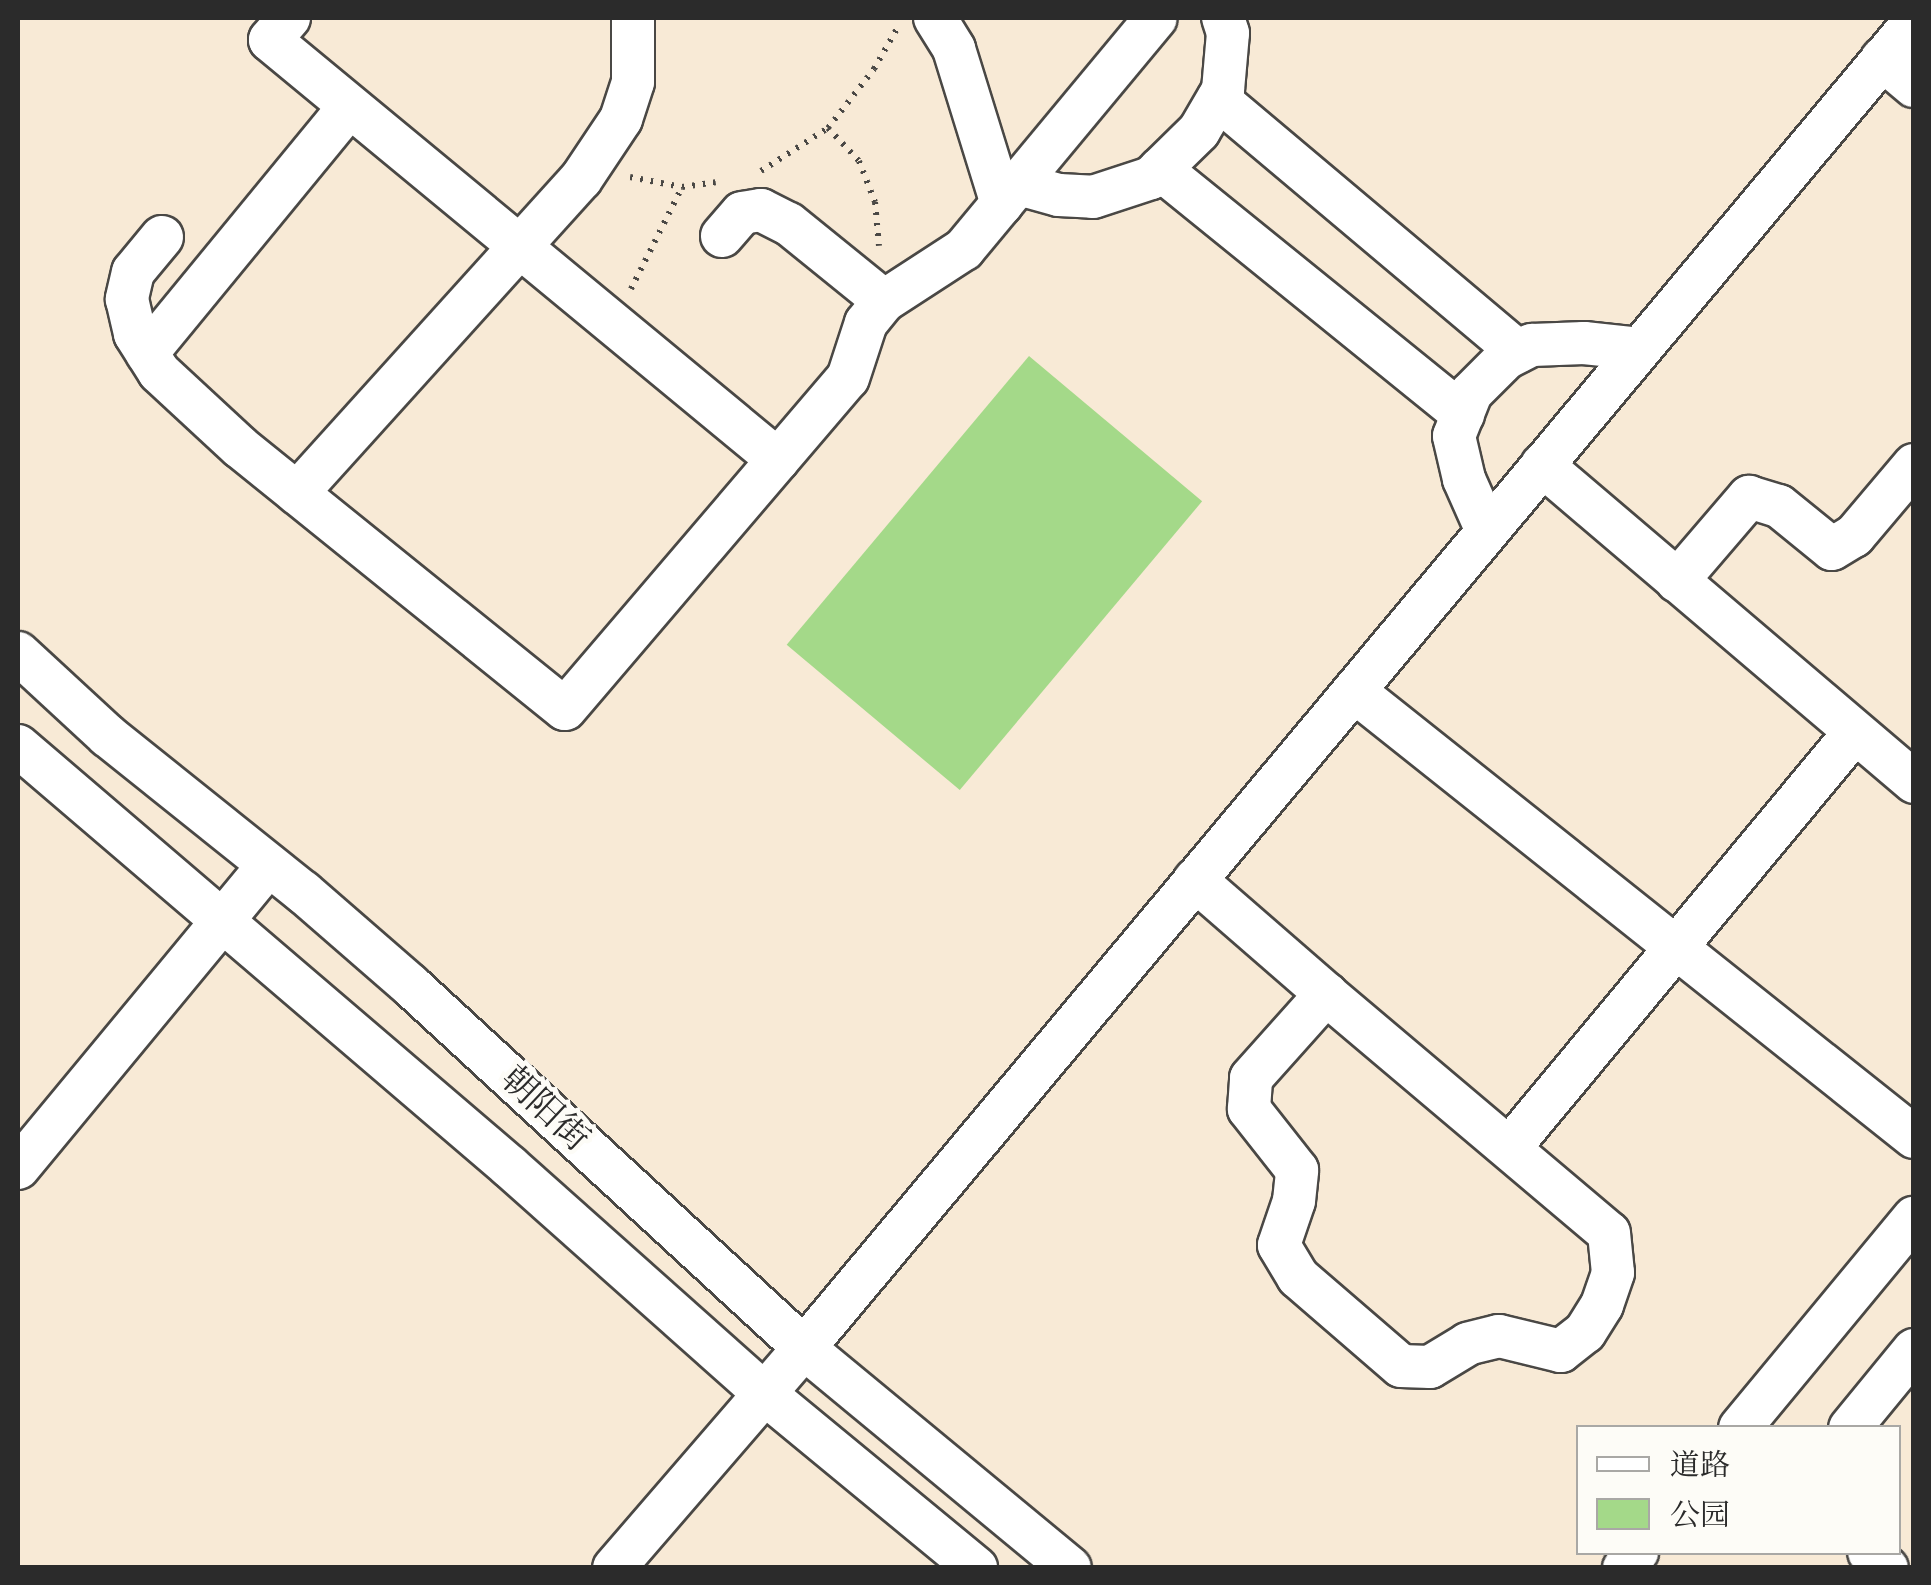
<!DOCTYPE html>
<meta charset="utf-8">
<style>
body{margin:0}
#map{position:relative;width:1931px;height:1585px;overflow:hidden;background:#f8ead6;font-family:"Sorts Mill Goudy","Noto Serif SC",serif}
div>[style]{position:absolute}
.green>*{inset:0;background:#a4d989;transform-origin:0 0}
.path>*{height:6px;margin-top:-3px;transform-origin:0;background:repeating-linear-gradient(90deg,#4a4845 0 2.5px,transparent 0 10.5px)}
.roads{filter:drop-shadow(2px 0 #4a4845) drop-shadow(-2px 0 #4a4845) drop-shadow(0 2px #4a4845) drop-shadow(0 -2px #4a4845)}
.minor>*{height:42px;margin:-21px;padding:0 21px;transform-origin:21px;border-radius:21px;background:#fff}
span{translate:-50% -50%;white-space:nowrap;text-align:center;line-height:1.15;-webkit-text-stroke:9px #fdfcf7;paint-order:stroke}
.street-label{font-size:35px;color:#2b2b2b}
.frame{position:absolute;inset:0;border:20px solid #2b2b2b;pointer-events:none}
.legend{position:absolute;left:1576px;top:1425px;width:325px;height:130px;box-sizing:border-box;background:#fdfcf7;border:2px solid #a9a8a5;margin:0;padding:12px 18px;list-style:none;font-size:30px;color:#2b2b2b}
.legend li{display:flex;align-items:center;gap:20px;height:50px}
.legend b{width:50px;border:2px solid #a9a8a5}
</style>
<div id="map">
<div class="green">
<i style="left:1029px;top:356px;width:226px;height:377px;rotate:40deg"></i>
</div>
<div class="path">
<i style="left:828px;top:128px;width:45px;rotate:46.8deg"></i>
<i style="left:859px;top:161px;width:44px;rotate:68.7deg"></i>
<i style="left:875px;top:202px;width:44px;rotate:84.8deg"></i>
<i style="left:761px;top:171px;width:80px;rotate:-32.7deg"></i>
<i style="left:828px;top:128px;width:75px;rotate:-52.1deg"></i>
<i style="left:874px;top:69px;width:48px;rotate:-60.3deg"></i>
<i style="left:630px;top:177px;width:53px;rotate:10.9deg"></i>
<i style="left:682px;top:187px;width:34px;rotate:-8deg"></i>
<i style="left:631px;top:289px;width:114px;rotate:-63.4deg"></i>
</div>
<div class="roads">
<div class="minor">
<i style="left:289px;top:18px;width:29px;rotate:131deg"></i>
<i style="left:270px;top:40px;width:659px;rotate:39.58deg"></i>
<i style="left:935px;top:18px;width:36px;rotate:58deg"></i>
<i style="left:954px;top:49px;width:162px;rotate:72.8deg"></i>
<i style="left:1882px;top:59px;width:42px;rotate:40.2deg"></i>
<i style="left:1218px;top:99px;width:392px;rotate:40.1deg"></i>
<i style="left:1160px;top:169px;width:390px;rotate:39deg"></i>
<i style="left:1019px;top:184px;width:41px;rotate:15.4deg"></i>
<i style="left:1059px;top:195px;width:34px;rotate:3deg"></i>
<i style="left:1093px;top:197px;width:61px;rotate:-18.1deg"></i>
<i style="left:1151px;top:178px;width:67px;rotate:-44.4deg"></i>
<i style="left:1199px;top:131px;width:48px;rotate:-59.7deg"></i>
<i style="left:1223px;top:90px;width:57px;rotate:-85deg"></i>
<i style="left:1228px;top:33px;width:16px;rotate:-108deg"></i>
<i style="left:722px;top:236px;width:30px;rotate:-49deg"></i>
<i style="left:742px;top:213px;width:19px;rotate:-9deg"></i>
<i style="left:761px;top:210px;width:31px;rotate:27deg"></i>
<i style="left:789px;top:224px;width:122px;rotate:39deg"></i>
<i style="left:162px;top:237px;width:45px;rotate:129.6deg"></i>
<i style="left:133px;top:272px;width:28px;rotate:103deg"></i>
<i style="left:127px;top:299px;width:36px;rotate:77deg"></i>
<i style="left:135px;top:334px;width:45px;rotate:57.7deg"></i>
<i style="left:159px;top:372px;width:110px;rotate:42.8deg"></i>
<i style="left:240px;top:447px;width:417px;rotate:38.9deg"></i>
<i style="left:565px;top:709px;width:435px;rotate:-49.5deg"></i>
<i style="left:848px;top:378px;width:58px;rotate:-71.9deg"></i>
<i style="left:866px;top:323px;width:28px;rotate:-51deg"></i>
<i style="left:884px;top:301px;width:95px;rotate:-33deg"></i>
<i style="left:964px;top:249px;width:300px;rotate:-50.3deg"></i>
<i style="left:147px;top:353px;width:318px;rotate:-50.6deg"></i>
<i style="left:1542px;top:465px;width:489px;rotate:40.4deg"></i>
<i style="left:297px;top:493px;width:423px;rotate:-47.9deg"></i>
<i style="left:581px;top:179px;width:72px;rotate:-56.3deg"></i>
<i style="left:621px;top:119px;width:39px;rotate:-72deg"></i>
<i style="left:633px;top:82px;width:64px;rotate:-90deg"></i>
<i style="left:1487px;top:531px;width:57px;rotate:-113.9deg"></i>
<i style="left:1464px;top:479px;width:44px;rotate:-103.1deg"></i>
<i style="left:1454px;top:436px;width:46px;rotate:-68.4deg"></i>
<i style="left:1471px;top:393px;width:49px;rotate:-45deg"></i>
<i style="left:1506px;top:358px;width:29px;rotate:-27deg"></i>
<i style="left:1532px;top:345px;width:52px;rotate:-2.2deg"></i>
<i style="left:1584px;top:343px;width:56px;rotate:6.1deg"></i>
<i style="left:1677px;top:581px;width:111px;rotate:-49.4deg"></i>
<i style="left:1749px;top:497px;width:31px;rotate:17deg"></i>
<i style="left:1779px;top:506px;width:68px;rotate:39.1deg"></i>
<i style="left:1832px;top:549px;width:26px;rotate:-31deg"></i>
<i style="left:1854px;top:536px;width:93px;rotate:-49.8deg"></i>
<i style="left:18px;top:653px;width:122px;rotate:42.7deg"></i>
<i style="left:108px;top:736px;width:250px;rotate:38.7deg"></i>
<i style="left:303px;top:892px;width:142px;rotate:41deg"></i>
<i style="left:410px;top:985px;width:536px;rotate:42.65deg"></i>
<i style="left:804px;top:1348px;width:345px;rotate:39.6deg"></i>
<i style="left:1354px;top:691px;width:716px;rotate:38.53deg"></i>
<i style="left:18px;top:746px;width:648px;rotate:40.55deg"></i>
<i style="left:510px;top:1167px;width:340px;rotate:41.7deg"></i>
<i style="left:764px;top:1393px;width:275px;rotate:39.5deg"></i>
<i style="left:1195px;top:880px;width:174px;rotate:41deg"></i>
<i style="left:1326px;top:994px;width:370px;rotate:40.2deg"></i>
<i style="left:1609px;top:1233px;width:40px;rotate:84.3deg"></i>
<i style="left:1613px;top:1273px;width:34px;rotate:109deg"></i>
<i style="left:1602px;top:1305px;width:32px;rotate:122deg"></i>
<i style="left:1585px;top:1332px;width:31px;rotate:142deg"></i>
<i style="left:1561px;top:1351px;width:64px;rotate:-166.4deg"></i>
<i style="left:1499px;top:1336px;width:32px;rotate:166deg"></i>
<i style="left:1468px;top:1344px;width:44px;rotate:148.8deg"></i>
<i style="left:1430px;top:1367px;width:29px;rotate:-178deg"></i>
<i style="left:1401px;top:1366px;width:136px;rotate:-139.2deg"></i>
<i style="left:1298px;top:1277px;width:37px;rotate:-121deg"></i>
<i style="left:1279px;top:1245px;width:46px;rotate:-71.2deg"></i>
<i style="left:1294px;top:1201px;width:31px;rotate:-84deg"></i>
<i style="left:1297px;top:1170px;width:78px;rotate:-128.2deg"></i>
<i style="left:1249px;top:1109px;width:31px;rotate:-86deg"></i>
<i style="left:1251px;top:1078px;width:113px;rotate:-48.2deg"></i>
<i style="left:1511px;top:1146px;width:538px;rotate:-50.28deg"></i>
<i style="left:18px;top:1168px;width:393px;rotate:-50.4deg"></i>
<i style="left:1740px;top:1428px;width:273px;rotate:-50.4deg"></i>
<i style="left:1850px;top:1428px;width:101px;rotate:-50.6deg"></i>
<i style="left:1869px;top:1552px;width:24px;rotate:42deg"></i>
<i style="left:614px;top:1568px;width:291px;rotate:-49.2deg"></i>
<i style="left:804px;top:1348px;width:1729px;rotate:-50.07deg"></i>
<i style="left:1624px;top:1568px;width:21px;rotate:-51deg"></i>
</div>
</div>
<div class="street-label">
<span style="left:543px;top:1111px;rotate:43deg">朝阳街</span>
</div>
<div class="frame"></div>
<ul class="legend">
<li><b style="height:12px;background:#fff"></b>道路</li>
<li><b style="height:28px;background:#a4d989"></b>公园</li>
</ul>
</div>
